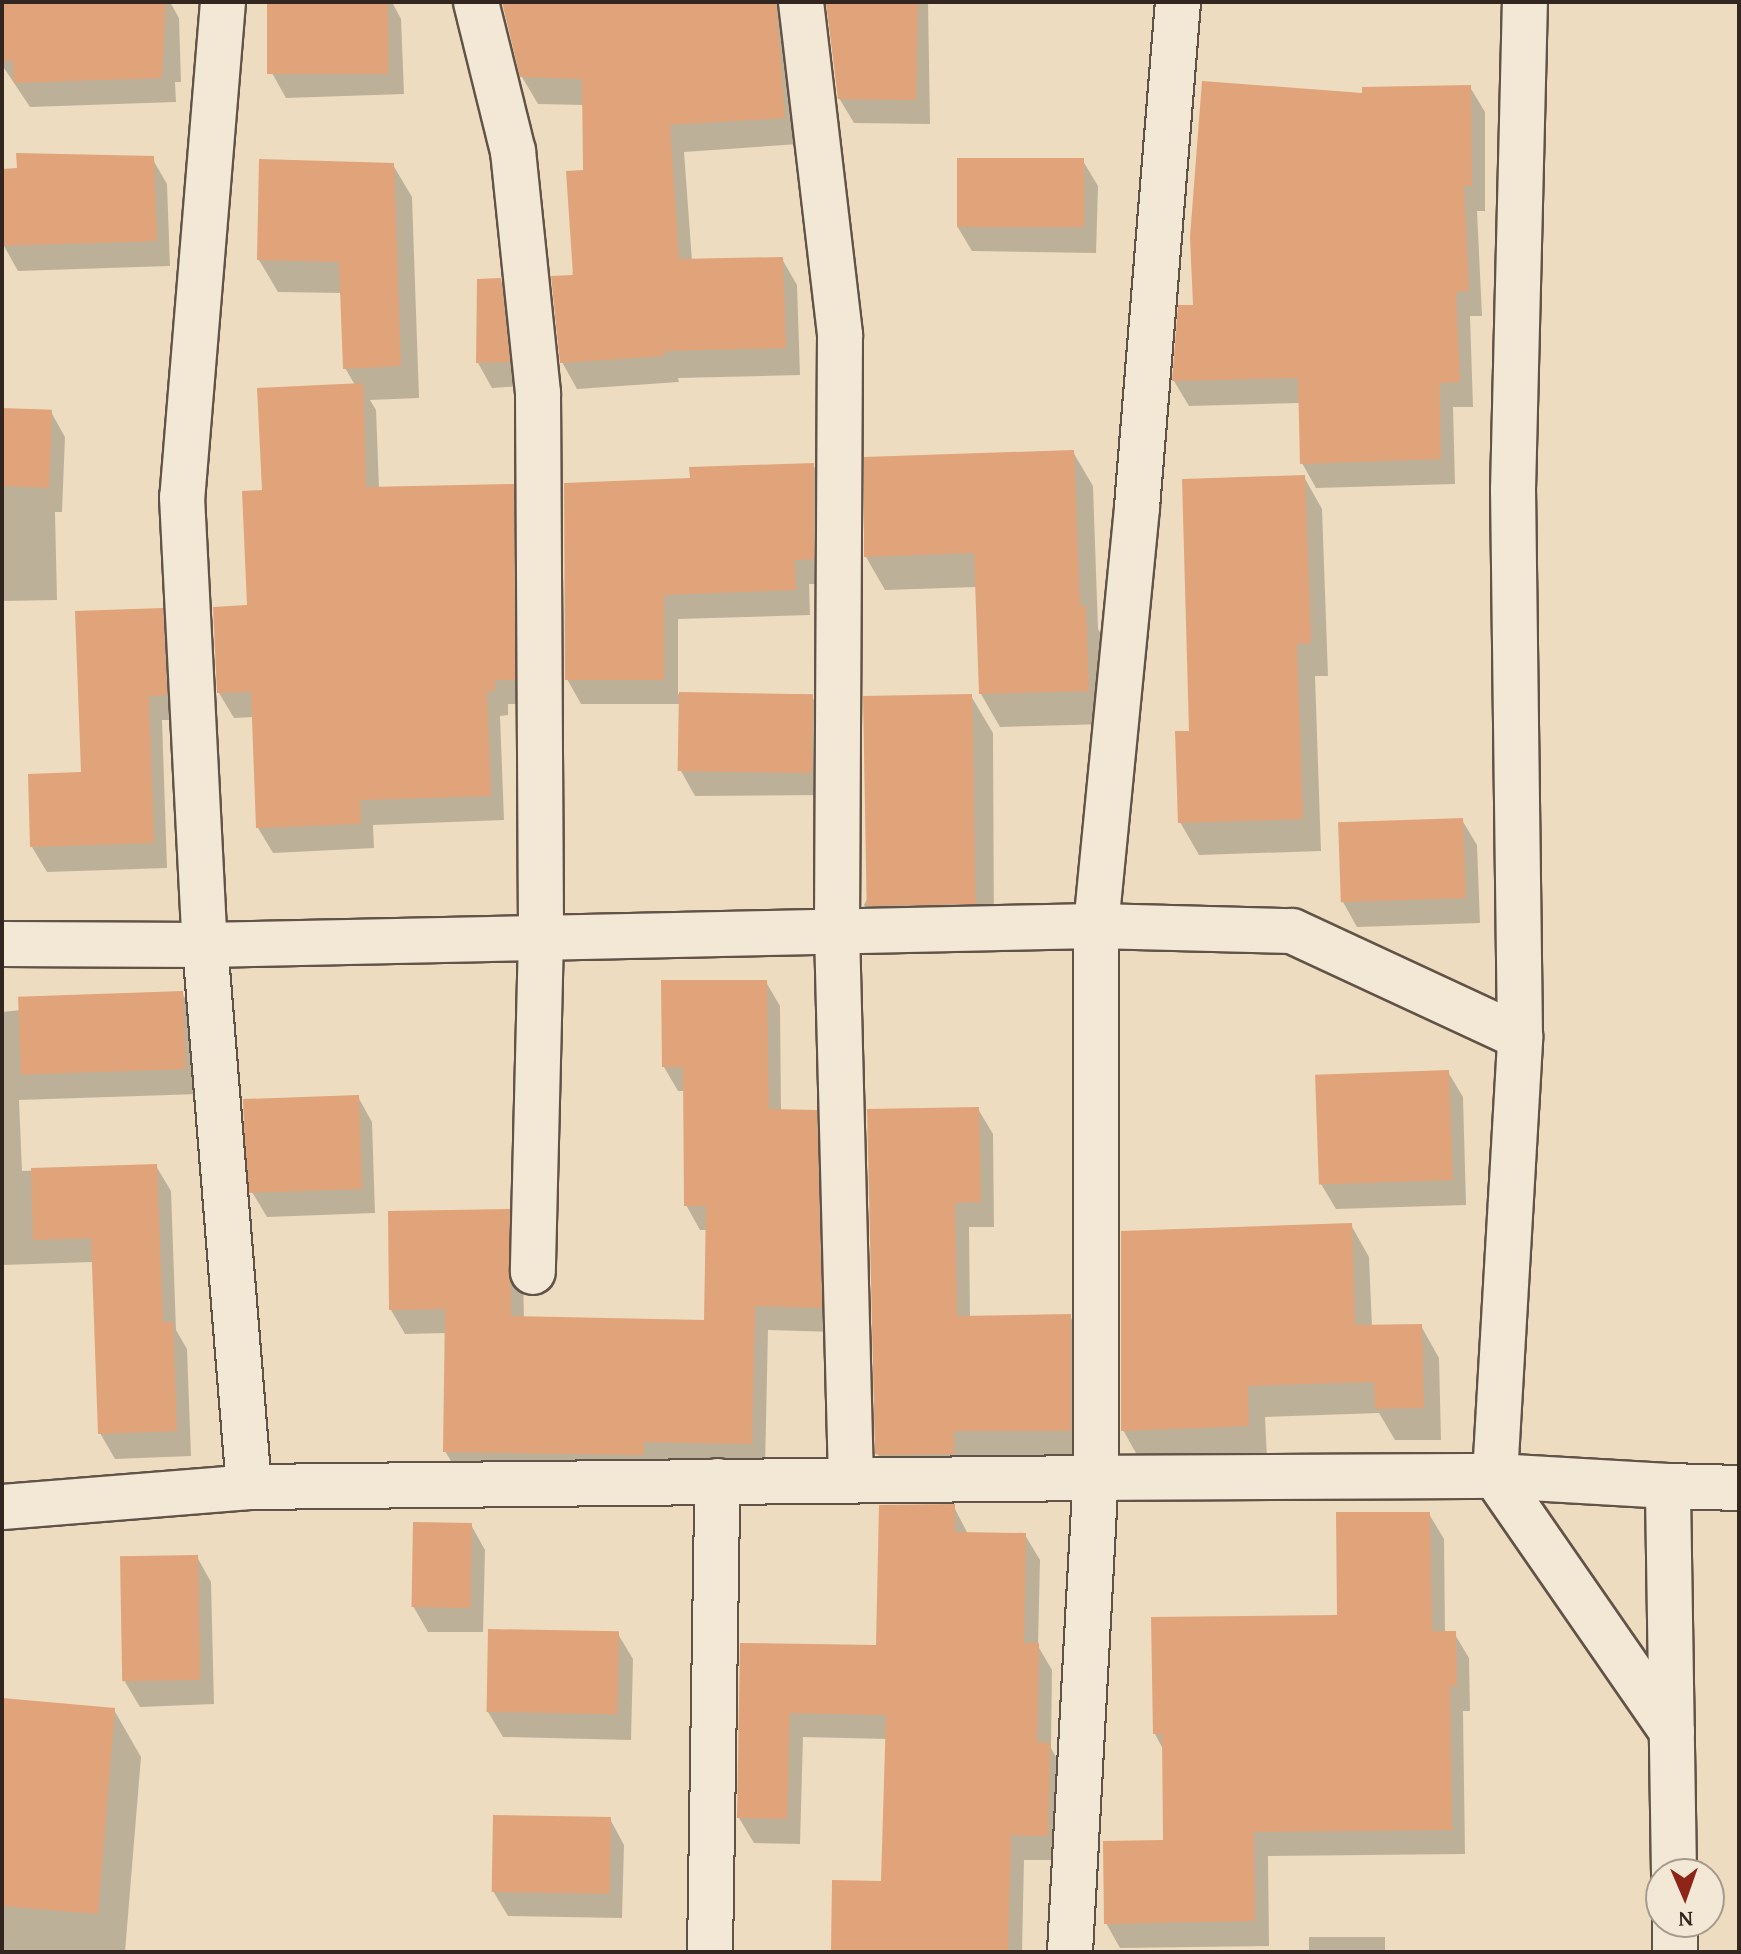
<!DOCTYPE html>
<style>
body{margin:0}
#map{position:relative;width:1741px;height:1954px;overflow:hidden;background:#eddcc0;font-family:"Gentium Book Plus",serif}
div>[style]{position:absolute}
.shadow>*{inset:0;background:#0003;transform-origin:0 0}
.building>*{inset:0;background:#e1a379;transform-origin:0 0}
.roads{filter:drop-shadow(2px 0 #625348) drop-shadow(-2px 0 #625348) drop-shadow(0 2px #625348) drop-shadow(0 -2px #625348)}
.street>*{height:44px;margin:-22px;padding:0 22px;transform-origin:22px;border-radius:22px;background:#f3e8d6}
span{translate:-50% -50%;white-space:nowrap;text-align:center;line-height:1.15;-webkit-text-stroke:8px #f3e8d6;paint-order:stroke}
.frame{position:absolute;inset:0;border:4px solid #332520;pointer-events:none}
.north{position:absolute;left:1645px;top:1858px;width:80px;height:80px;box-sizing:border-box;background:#f3e8d6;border:2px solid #a69a8d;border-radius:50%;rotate:178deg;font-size:22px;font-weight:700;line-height:32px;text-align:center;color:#332520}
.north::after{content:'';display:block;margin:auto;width:28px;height:36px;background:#8f2418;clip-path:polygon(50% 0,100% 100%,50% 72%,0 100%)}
</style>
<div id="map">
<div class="shadow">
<i style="clip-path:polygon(2px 2px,170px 2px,179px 18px,181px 82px,175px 82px,176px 102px,30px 107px,2px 65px)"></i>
<i style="clip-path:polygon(269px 2px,392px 2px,401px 19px,404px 94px,286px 98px,272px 73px)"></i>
<i style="clip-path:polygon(504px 2px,781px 2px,799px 144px,684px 152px,692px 261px,782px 259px,797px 285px,800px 375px,678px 378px,679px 382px,577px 389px,562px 362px,585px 172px,584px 105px,538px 104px,522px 77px)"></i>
<i style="clip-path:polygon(826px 2px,928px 2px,930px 124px,854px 123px,839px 98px)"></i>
<i style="clip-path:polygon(1470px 87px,1485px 112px,1485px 211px,1477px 211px,1482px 316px,1470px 316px,1473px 407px,1453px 407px,1455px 484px,1316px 488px,1302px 463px,1300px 403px,1189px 406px,1174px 381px,1195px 307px,1364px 95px)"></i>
<i style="clip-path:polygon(152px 158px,167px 184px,170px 266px,18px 271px,4px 246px,2px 171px)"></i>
<i style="clip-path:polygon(1083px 161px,1098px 186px,1096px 253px,972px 251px,957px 226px)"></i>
<i style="clip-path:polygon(393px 165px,412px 197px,419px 398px,370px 400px,376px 410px,379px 488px,512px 486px,527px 512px,528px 704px,508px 704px,508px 715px,500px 716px,504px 820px,373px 825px,374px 848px,273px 853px,258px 828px,254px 717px,234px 718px,219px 693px,249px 607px,264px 492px,355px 385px,345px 368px,342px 293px,278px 292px,259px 260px)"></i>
<i style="clip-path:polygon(500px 280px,514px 305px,523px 386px,492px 388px,478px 363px)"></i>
<i style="clip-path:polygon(2px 410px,51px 412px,65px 437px,62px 512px,55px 512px,57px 600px,2px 601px)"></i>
<i style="clip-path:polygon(1073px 452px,1093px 486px,1098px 629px,1105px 641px,1108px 724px,1000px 727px,981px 694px,977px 587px,885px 590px,866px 557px)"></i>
<i style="clip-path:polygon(813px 465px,828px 490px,827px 584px,809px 584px,810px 615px,678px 619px,678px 694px,812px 697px,827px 722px,826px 795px,695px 796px,681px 771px,681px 704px,581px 704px,567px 679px)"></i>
<i style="clip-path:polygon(1304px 477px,1322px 509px,1328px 676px,1315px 676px,1321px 851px,1199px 855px,1180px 822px,1191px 733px)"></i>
<i style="clip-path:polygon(162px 610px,176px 636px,180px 720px,162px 720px,167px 868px,47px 872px,32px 847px,83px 774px)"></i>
<i style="clip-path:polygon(971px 696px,993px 733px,994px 940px,885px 942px,864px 905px)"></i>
<i style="clip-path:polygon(1462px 820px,1477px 845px,1480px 923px,1357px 927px,1343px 902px)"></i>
<i style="clip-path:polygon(766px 982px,780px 1006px,781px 1111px,815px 1112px,830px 1136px,835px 1332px,768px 1330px,765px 1468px,459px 1475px,445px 1451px,446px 1333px,405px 1334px,391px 1310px,508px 1211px,522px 1236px,524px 1319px,706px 1322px,708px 1230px,700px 1230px,686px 1205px,685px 1091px,678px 1091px,664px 1067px)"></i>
<i style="clip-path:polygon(182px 993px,196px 1018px,199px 1094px,19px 1100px,22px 1171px,156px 1166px,171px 1191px,176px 1330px,187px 1349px,191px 1456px,115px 1459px,100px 1433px,94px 1262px,2px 1265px,2px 1012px)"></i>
<i style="clip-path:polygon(1448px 1072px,1463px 1097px,1466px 1205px,1336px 1209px,1321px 1184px)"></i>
<i style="clip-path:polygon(358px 1097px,372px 1122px,375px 1213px,267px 1217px,252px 1192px)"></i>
<i style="clip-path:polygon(978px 1109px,993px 1134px,994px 1227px,969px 1227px,970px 1318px,1070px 1316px,1084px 1341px,1084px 1455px,967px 1456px,968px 1479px,892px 1478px,877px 1453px)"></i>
<i style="clip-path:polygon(1351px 1225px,1369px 1257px,1372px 1327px,1421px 1326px,1439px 1358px,1441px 1440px,1395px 1440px,1379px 1413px,1265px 1417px,1267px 1458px,1141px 1462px,1123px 1430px)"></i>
<i style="clip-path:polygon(954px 1507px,968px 1534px,1025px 1535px,1040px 1560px,1038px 1646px,1052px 1670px,1051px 1748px,1063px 1770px,1062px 1860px,1024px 1860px,1022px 1952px,833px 1952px,883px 1883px,887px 1739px,803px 1737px,800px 1844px,754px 1843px,739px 1818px,742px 1645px,878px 1647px)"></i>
<i style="clip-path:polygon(1429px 1514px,1444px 1539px,1445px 1633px,1454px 1633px,1469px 1658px,1470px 1711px,1463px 1711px,1465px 1854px,1268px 1856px,1269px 1946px,1120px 1948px,1106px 1923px,1165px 1842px,1164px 1751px,1155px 1734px,1339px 1617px)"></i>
<i style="clip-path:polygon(471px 1525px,485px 1550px,483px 1632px,428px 1632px,413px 1606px)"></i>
<i style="clip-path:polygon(197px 1557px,211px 1582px,214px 1704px,140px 1707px,125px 1682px)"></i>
<i style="clip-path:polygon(618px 1634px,633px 1659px,631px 1740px,503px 1737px,488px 1712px)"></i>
<i style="clip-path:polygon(2px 1700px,114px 1710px,141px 1757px,125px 1952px,2px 1950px)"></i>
<i style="clip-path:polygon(610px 1819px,624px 1845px,622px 1918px,508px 1916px,493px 1891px)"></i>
<i style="left:1309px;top:1937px;width:76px;height:15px"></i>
</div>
<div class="building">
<i style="clip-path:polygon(2px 2px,166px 2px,162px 78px,14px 83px,13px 61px,2px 61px)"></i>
<i style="left:267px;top:2px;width:121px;height:72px"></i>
<i style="clip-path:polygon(502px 2px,776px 2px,785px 118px,670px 125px,679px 259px,783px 257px,786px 348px,664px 351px,664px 356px,560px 363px,551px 276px,573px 275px,566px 171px,583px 170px,582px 79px,520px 77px)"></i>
<i style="clip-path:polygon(826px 2px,918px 2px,916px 100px,838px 99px)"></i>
<i style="clip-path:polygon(1202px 81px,1362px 93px,1362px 87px,1471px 85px,1472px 186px,1464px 186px,1469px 291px,1456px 292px,1460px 382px,1440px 383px,1441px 459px,1300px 464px,1298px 378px,1172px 381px,1178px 305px,1193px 305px,1190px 237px)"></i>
<i style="clip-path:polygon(16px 153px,154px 156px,157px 241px,2px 246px,2px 169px,17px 168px)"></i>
<i style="left:957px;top:158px;width:127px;height:69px"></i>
<i style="clip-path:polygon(259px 159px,394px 163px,401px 366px,343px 369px,339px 262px,257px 260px)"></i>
<i style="clip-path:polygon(501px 278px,510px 362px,476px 363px,477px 279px)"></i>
<i style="clip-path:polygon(363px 383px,366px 487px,514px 484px,515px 680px,495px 680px,495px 691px,487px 691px,491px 796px,360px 800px,361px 824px,256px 828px,251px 692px,217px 693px,213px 607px,247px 605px,242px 491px,262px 490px,257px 388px)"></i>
<i style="left:2px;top:408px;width:50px;height:78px;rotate:2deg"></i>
<i style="clip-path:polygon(1074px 450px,1080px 606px,1086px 606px,1089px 691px,979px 694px,974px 553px,864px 557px,864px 457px)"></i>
<i style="clip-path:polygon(814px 463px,814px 559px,795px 560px,796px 590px,664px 595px,664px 680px,565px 680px,564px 483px,690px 478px,689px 467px)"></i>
<i style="clip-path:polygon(1305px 475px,1311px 643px,1297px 644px,1303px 819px,1178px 823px,1175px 731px,1189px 731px,1182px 479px)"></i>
<i style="clip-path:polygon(163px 608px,167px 695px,149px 696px,154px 843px,30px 847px,28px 774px,81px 772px,75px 611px)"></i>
<i style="left:679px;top:692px;width:134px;height:79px;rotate:1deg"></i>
<i style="left:972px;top:694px;width:210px;height:109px;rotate:89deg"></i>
<i style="left:1463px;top:818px;width:80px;height:125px;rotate:88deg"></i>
<i style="clip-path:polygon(661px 980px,767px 980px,769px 1109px,817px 1110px,822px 1308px,755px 1306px,752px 1444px,644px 1442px,644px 1455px,443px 1452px,445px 1309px,389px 1310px,388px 1211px,510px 1209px,511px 1316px,704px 1320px,706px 1206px,684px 1206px,683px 1067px,662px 1067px)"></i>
<i style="left:183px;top:991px;width:78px;height:165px;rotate:88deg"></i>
<i style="left:1449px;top:1070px;width:110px;height:134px;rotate:88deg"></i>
<i style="left:359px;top:1095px;width:94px;height:116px;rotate:88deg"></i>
<i style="clip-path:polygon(979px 1107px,981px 1202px,955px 1203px,957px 1316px,1071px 1314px,1071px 1431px,954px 1431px,954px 1454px,880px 1455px,875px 1454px,867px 1109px)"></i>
<i style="clip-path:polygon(157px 1164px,163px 1322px,173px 1322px,177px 1431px,98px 1434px,91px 1238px,33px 1240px,31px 1168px)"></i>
<i style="clip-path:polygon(1352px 1223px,1355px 1325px,1422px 1324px,1424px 1408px,1375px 1409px,1374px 1382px,1248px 1386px,1249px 1426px,1121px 1431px,1121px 1231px)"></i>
<i style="clip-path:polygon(955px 1504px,955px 1532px,1026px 1533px,1024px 1643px,1039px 1643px,1037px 1742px,1050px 1743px,1048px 1836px,1011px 1835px,1008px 1952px,831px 1952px,832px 1880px,881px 1881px,886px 1715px,790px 1713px,787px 1819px,737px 1818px,740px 1643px,876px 1645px,879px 1505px)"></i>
<i style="clip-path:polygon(1336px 1512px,1430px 1512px,1432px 1631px,1456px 1631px,1457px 1686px,1450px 1686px,1452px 1830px,1254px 1832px,1255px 1921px,1104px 1924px,1103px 1841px,1163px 1840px,1162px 1734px,1153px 1734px,1151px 1617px,1337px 1615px)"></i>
<i style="left:413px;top:1522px;width:59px;height:85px;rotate:1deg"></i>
<i style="left:198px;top:1555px;width:125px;height:78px;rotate:89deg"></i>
<i style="left:488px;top:1629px;width:131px;height:83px;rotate:1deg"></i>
<i style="clip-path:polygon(2px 1698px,115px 1708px,98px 1914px,2px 1906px)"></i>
<i style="left:493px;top:1815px;width:118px;height:77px;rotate:1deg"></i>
</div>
<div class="roads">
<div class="street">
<i style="left:223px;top:2px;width:497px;rotate:94.7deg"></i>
<i style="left:182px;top:497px;width:449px;rotate:87.1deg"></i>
<i style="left:205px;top:945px;width:891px;rotate:-1.22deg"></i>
<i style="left:1096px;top:926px;width:196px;rotate:1.5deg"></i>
<i style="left:1292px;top:931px;width:251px;rotate:24.9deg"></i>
<i style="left:1520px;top:1037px;width:547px;rotate:-90.73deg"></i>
<i style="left:1513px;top:490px;width:488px;rotate:-88.6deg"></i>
<i style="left:476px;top:2px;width:154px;rotate:76.1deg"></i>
<i style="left:513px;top:151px;width:243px;rotate:84.1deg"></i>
<i style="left:538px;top:393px;width:544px;rotate:89.68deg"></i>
<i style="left:541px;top:937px;width:335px;rotate:91.4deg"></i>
<i style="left:801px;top:2px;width:335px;rotate:83.3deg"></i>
<i style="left:840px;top:335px;width:596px;rotate:90.29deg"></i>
<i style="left:837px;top:931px;width:549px;rotate:88.54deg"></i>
<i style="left:2px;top:944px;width:203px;rotate:0.3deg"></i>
<i style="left:205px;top:945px;width:544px;rotate:85.36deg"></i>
<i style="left:1668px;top:1486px;width:173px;rotate:-176.7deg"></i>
<i style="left:1495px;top:1476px;width:311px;rotate:55.3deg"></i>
<i style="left:2px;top:1507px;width:248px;rotate:-4.6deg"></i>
<i style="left:249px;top:1487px;width:847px;rotate:-0.61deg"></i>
<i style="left:1096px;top:1478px;width:552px;rotate:-90deg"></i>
<i style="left:1096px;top:926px;width:421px;rotate:-84.4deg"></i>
<i style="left:1137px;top:507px;width:507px;rotate:-85.36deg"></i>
<i style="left:1674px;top:1874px;width:388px;rotate:-90.9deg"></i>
<i style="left:1668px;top:1486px;width:71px;rotate:1.6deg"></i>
<i style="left:1675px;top:1922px;width:30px;rotate:90deg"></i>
<i style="left:710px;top:1952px;width:471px;rotate:-89.1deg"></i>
<i style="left:1070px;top:1952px;width:475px;rotate:-86.9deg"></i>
<i style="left:1096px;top:1478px;width:399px;rotate:-0.3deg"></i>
<i style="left:1495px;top:1476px;width:440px;rotate:-86.7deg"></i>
</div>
</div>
<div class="frame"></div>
<div class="north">N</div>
</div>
